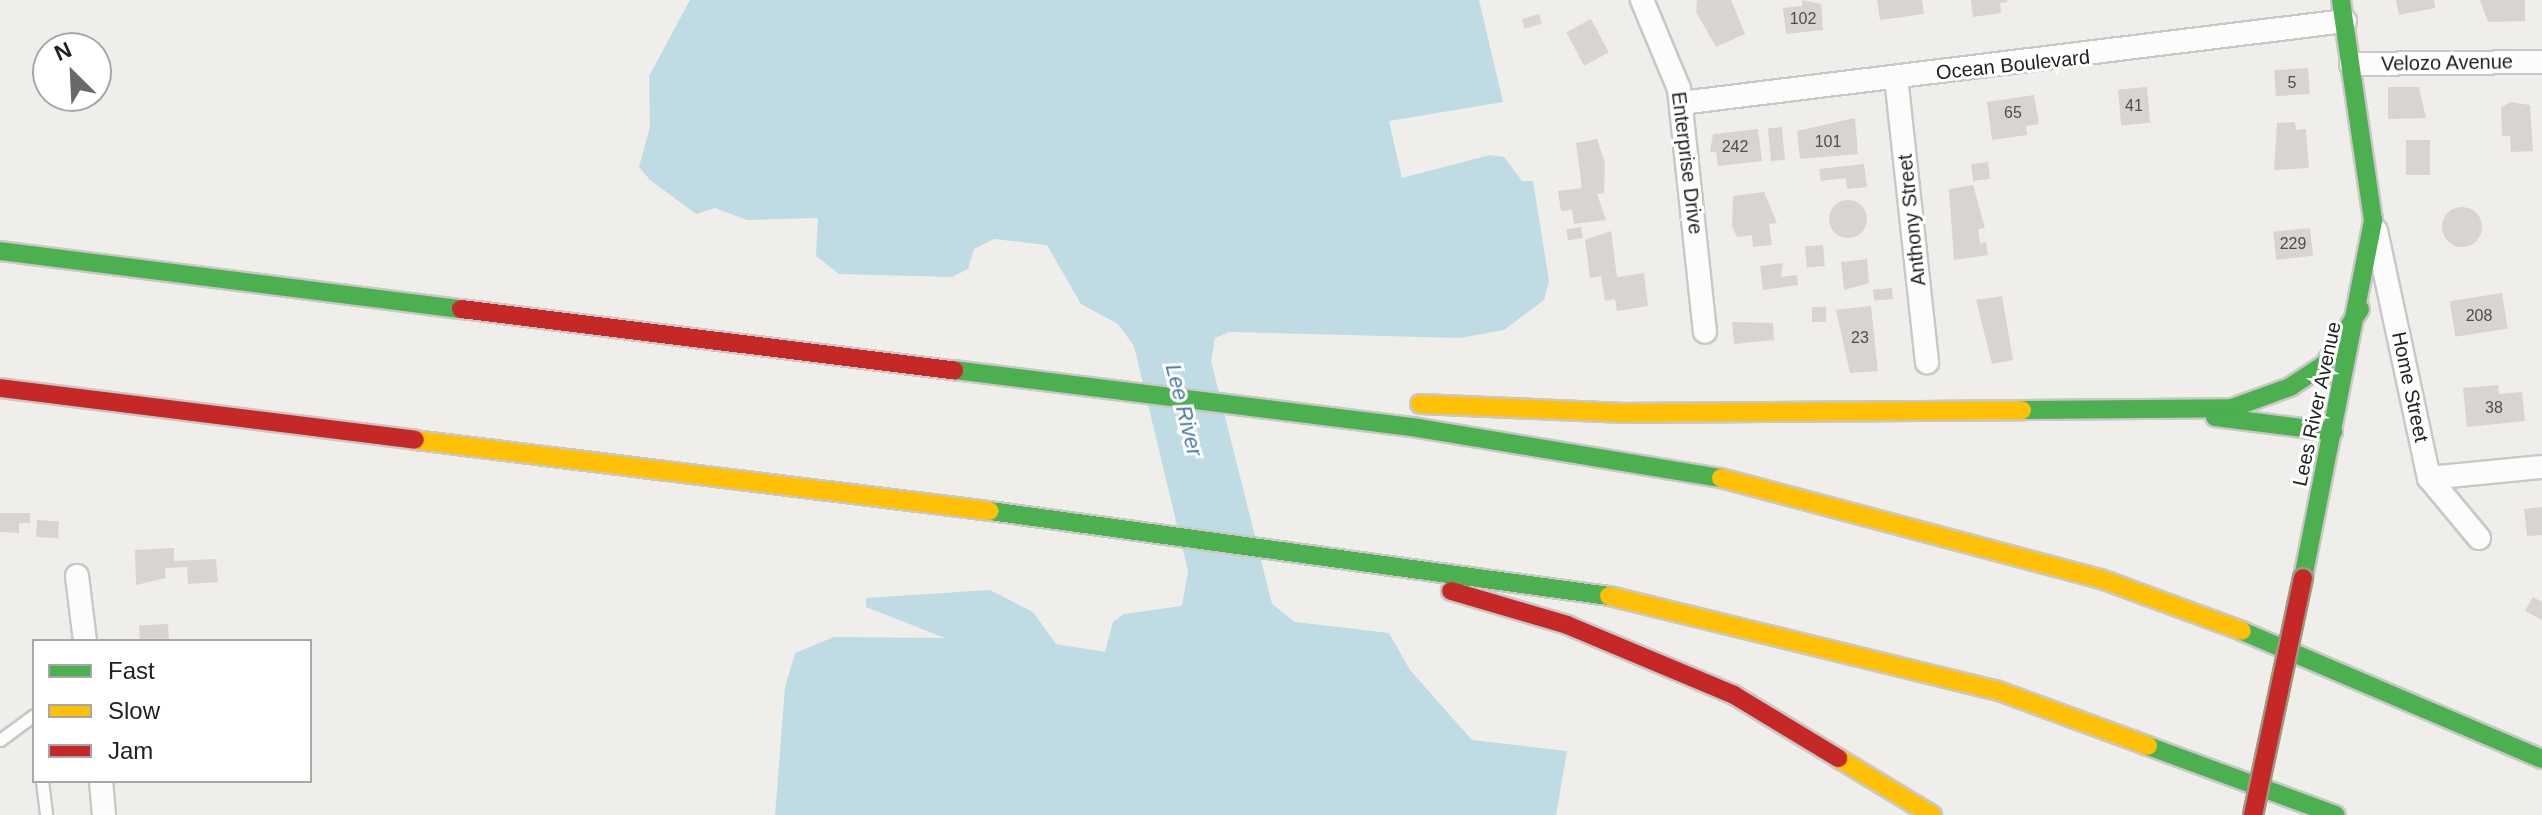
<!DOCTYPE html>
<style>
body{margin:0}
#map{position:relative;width:2542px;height:815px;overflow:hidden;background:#f0eeeb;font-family:Arial,sans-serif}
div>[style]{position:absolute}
.water>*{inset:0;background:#bfdbe3}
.building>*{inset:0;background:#d7d4d2;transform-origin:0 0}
.round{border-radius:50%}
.roads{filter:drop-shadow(2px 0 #c9c8c7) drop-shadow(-2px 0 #c9c8c7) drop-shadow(0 2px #c9c8c7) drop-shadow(0 -2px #c9c8c7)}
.lane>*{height:11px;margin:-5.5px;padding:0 5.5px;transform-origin:5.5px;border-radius:5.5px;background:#fdfcfc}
.street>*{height:22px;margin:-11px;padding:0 11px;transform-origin:11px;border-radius:11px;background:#fdfcfc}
.fast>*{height:18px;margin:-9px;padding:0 9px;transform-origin:9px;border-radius:9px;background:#4caf50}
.slow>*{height:18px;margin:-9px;padding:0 9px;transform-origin:9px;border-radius:9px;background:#ffc107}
.jam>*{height:18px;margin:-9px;padding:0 9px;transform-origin:9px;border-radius:9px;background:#c62828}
.bridges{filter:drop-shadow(2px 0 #999a82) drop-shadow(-2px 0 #999a82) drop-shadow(0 2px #999a82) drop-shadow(0 -2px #999a82)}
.jam-bridge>*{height:18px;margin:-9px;padding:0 9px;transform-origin:9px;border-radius:9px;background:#c62828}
span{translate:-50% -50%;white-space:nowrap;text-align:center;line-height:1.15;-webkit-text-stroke:6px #fff;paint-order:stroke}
.number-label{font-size:16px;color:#4f4e4e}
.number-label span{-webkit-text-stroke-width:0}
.street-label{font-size:20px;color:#222}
.water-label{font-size:22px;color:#4a7aab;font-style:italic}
.legend{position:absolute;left:32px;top:639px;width:280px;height:144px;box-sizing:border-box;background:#fff;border:2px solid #a7a7a7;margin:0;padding:10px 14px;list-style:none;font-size:24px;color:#222}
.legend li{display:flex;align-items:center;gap:16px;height:40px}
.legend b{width:40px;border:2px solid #a7a7a7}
.north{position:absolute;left:32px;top:32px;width:80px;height:80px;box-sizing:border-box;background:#fff;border:2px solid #a7a7a7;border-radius:50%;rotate:336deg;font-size:22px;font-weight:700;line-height:32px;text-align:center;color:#222}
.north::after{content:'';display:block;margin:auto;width:28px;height:36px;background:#6a6968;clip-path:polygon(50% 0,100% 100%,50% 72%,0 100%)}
</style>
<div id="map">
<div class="water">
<i style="clip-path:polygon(690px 0,1479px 0,1503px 102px,1389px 121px,1402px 178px,1490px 155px,1504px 157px,1522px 181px,1533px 181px,1549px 281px,1544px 300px,1504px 330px,1460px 338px,1229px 332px,1215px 338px,1211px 361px,1272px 604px,1295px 622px,1389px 633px,1410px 670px,1472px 740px,1567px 751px,1556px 815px,775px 815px,785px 687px,795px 653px,834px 637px,945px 638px,866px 607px,866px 598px,990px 590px,1033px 612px,1056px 644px,1105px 652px,1113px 622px,1124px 614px,1182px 606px,1188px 571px,1134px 346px,1118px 324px,1081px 304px,1047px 245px,994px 239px,974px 249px,968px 269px,952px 277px,839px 274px,816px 256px,818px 218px,747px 220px,715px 208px,696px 214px,650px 180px,639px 167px,650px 127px,649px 76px)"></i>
</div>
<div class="building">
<i style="clip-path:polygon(1697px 0,1731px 0,1745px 34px,1716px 47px,1696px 12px)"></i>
<i style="clip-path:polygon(1802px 0,1821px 4px,1823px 30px,1786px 34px,1783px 8px,1802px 6px)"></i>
<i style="clip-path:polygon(1877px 0,1922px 0,1924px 14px,1880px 20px)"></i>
<i style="clip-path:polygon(1971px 0,2007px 0,2007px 2px,2000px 3px,2001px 13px,1973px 17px)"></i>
<i style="clip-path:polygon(2396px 0,2434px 0,2435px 8px,2399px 15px)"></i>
<i style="clip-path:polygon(2480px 0,2525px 0,2525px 21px,2488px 22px)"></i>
<i style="left:1539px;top:14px;width:10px;height:18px;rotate:73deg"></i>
<i style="left:1591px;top:19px;width:38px;height:28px;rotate:62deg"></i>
<i style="left:2308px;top:68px;width:26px;height:34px;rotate:86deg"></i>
<i style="left:2147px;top:87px;width:36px;height:29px;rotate:85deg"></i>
<i style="clip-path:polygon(2388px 87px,2419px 87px,2426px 118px,2388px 119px)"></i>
<i style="clip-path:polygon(2034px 95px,2039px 124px,2026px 126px,2027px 135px,1992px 140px,1987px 102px)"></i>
<i style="clip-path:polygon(2511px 102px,2530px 105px,2533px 151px,2511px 152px,2510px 136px,2502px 136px,2501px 107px)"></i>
<i style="clip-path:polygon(1855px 118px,1858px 154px,1800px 159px,1797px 131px)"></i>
<i style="clip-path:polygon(2295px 122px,2296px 130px,2306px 129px,2309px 168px,2274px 170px,2277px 123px)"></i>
<i style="left:1782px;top:127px;width:33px;height:14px;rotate:85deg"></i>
<i style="clip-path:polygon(1758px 129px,1762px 161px,1718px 166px,1716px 152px,1710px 152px,1713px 134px)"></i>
<i style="clip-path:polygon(1597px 139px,1605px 163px,1604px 193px,1597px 194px,1606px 220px,1574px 224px,1572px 210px,1561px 211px,1558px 191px,1582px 188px,1576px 143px)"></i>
<i style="left:2406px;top:140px;width:24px;height:35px"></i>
<i style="left:1988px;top:162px;width:17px;height:17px;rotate:83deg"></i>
<i style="clip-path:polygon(1864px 164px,1867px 187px,1847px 189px,1846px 178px,1821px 181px,1819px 169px)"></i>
<i style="clip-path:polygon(1973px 185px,1985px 228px,1978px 229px,1980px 243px,1986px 242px,1988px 255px,1954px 260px,1949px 189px)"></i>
<i style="clip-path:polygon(1764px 192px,1777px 223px,1769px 224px,1772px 245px,1753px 247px,1752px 235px,1737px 237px,1732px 226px,1733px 196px)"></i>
<i class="round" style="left:1829px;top:200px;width:38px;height:38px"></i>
<i class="round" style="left:2442px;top:207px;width:40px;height:40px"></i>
<i style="left:1581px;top:227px;width:11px;height:15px;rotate:80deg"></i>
<i style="left:2310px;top:228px;width:28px;height:37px;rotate:84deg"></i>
<i style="clip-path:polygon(1611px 231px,1617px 277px,1644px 273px,1648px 306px,1617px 311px,1615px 299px,1605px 301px,1601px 276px,1590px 278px,1585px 240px)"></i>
<i style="left:1823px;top:245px;width:21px;height:18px;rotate:85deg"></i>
<i style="clip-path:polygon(1867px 259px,1869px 283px,1844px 290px,1841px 262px)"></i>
<i style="clip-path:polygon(1783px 263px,1781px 277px,1797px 275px,1798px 285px,1763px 290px,1760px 266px)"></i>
<i style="left:1892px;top:288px;width:11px;height:19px;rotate:85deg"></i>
<i style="left:2502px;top:293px;width:36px;height:53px;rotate:81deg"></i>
<i style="clip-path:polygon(2002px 296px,2013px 360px,1992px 364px,1976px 300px)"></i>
<i style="clip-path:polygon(1871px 306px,1878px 371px,1850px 373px,1836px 310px)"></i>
<i style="left:1826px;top:307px;width:15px;height:14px;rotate:90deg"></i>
<i style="clip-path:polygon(1732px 322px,1773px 323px,1774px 340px,1734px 344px)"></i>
<i style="clip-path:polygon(2498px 385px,2499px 394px,2522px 392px,2525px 421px,2467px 427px,2463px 388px)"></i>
<i style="clip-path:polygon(2542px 507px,2542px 535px,2527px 536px,2524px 509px)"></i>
<i style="clip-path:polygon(0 513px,30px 513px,30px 523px,19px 523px,19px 533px,0 532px)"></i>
<i style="left:37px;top:520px;width:22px;height:17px;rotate:3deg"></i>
<i style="clip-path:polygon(174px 548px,174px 561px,216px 559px,218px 582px,188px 584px,187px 567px,165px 568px,166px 578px,136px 585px,135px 550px)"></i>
<i style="clip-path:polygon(2533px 597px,2542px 602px,2542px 620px,2525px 611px)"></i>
<i style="left:168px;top:624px;width:17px;height:29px;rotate:87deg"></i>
</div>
<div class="roads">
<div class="lane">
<i style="left:0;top:740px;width:42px;rotate:-36.3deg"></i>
<i style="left:42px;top:781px;width:34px;rotate:83deg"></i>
</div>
<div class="street">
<i style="left:1642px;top:0;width:96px;rotate:67.4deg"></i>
<i style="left:1679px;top:89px;width:244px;rotate:83.9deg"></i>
<i style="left:2351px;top:64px;width:191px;rotate:-0.6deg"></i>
<i style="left:1896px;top:77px;width:287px;rotate:83.8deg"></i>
<i style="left:1681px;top:103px;width:669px;rotate:-7.04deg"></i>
<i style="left:2376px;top:231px;width:253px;rotate:77.9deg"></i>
<i style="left:2429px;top:478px;width:78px;rotate:50.2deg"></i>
<i style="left:2429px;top:478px;width:114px;rotate:-5.6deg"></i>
<i style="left:77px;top:576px;width:65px;rotate:83deg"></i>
<i style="left:101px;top:781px;width:34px;rotate:85deg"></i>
</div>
<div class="fast">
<i style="left:0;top:251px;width:465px;rotate:7.2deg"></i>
<i style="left:954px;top:370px;width:468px;rotate:7.1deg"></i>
<i style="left:1418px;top:428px;width:307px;rotate:9.4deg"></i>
<i style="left:2022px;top:410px;width:210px;rotate:-0.5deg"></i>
<i style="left:2232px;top:408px;width:62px;rotate:-19.9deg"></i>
<i style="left:2290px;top:387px;width:42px;rotate:-33.3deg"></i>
<i style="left:2325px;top:364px;width:65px;rotate:-57.5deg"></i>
<i style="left:2215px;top:417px;width:119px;rotate:7.2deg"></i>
<i style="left:990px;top:511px;width:625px;rotate:7.82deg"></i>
<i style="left:2303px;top:578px;width:365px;rotate:-78.9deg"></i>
<i style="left:2373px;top:220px;width:222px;rotate:-98.3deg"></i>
<i style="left:2242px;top:631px;width:326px;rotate:23.1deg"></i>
<i style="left:2148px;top:746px;width:200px;rotate:20.2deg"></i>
</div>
<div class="slow">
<i style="left:1420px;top:404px;width:205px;rotate:2.5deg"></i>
<i style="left:1625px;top:413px;width:397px;rotate:-0.4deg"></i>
<i style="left:415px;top:440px;width:579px;rotate:7.04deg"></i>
<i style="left:1721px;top:478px;width:393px;rotate:14.9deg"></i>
<i style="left:2101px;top:579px;width:150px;rotate:20.2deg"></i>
<i style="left:1609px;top:596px;width:398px;rotate:13.7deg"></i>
<i style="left:1996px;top:690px;width:162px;rotate:20.2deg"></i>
<i style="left:1838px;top:758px;width:110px;rotate:31.2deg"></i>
</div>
<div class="jam">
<i style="left:461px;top:309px;width:497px;rotate:7.1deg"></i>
<i style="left:0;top:388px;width:418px;rotate:7.1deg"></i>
<i style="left:1451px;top:591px;width:121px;rotate:16.3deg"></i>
<i style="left:1567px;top:625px;width:181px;rotate:22.7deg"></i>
<i style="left:1734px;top:695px;width:122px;rotate:31.2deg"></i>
</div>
</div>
<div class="bridges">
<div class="jam-bridge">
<i style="left:2253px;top:815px;width:242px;rotate:-78.1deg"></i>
</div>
</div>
<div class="number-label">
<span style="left:1803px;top:19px">102</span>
<span style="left:2292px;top:83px">5</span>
<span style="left:2134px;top:106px">41</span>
<span style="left:2013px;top:113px">65</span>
<span style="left:1828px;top:142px">101</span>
<span style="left:1735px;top:147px">242</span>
<span style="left:2293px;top:244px">229</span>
<span style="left:2479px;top:316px">208</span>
<span style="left:1860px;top:338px">23</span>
<span style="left:2494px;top:408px">38</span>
</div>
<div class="street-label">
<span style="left:2447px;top:63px;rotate:-1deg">Velozo Avenue</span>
<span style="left:2013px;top:65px;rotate:-6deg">Ocean Boulevard</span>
<span style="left:1687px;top:163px;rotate:83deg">Enterprise Drive</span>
<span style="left:1912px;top:220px;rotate:-96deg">Anthony Street</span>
<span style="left:2410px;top:387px;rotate:78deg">Home Street</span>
<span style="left:2317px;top:404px;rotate:-78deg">Lees River Avenue</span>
</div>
<div class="water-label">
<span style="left:1184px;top:410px;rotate:76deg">Lee River</span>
</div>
<ul class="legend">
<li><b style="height:10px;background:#4caf50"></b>Fast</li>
<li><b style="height:10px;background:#ffc107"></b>Slow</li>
<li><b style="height:10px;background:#c62828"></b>Jam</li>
</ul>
<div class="north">N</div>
</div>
